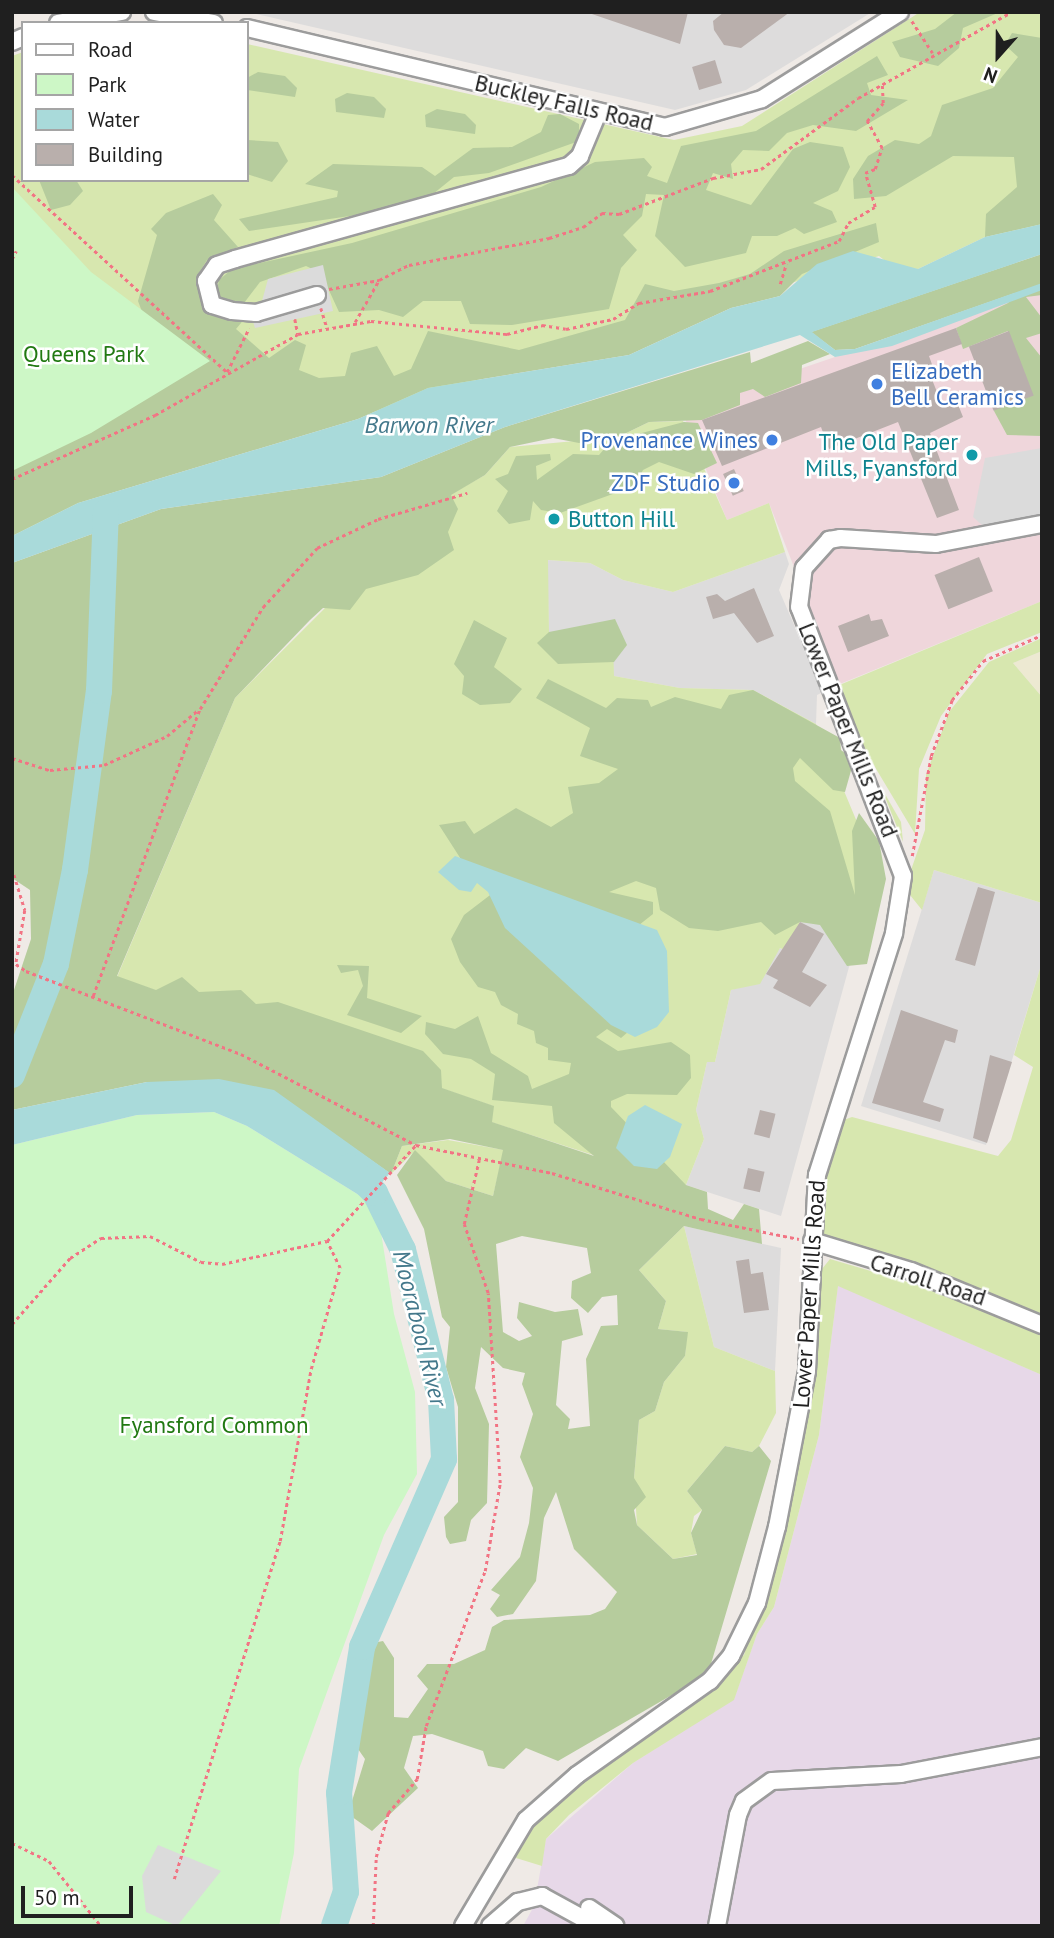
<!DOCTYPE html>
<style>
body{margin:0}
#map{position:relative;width:1054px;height:1938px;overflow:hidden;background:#efeae6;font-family:"PT Sans",sans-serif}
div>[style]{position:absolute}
.residential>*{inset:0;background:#dddcdc}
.commercial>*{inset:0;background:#efd6db}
.industrial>*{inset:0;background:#e7d8e8}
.farmland>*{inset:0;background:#ede9d2}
.grass>*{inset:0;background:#d7e7af}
.forest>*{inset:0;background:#b6cc9d}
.park>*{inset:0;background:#cdf7c6}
.parking>*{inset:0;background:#dbdbdb}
.water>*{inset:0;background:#a9dada}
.river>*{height:26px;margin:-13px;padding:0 13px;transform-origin:13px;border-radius:13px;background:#a9dada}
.building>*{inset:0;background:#b9afac;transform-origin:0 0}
.path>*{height:2.5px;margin-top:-1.25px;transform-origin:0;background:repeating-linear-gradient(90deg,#f27484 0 3.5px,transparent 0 7px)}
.roads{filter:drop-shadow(2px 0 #9c9c9c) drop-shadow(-2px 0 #9c9c9c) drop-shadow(0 2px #9c9c9c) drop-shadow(0 -2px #9c9c9c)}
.minor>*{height:16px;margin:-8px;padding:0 8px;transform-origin:8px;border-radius:8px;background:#fff}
.dots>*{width:19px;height:19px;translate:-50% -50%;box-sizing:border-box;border:4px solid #fff;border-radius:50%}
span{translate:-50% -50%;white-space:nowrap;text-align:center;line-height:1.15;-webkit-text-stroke:5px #fff;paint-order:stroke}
.street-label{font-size:23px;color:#1f1f1f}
.park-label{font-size:23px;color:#217912}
.shop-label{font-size:23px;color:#366cbe}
.left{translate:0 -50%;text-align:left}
.right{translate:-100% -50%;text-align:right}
.culture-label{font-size:23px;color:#0d838f}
.water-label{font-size:24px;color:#43788b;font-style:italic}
.frame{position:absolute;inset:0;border:14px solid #1f1f1f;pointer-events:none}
.legend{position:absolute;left:21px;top:21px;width:228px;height:161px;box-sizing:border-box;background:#fff;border:2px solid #a5a5a5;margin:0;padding:9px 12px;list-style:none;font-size:21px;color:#1f1f1f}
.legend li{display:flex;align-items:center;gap:14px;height:35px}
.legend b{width:35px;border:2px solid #a5a5a5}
.north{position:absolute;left:963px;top:21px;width:70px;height:70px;-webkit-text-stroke:5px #fff;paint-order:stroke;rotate:201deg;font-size:19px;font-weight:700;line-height:28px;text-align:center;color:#1f1f1f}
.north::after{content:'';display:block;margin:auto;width:24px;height:32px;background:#1f1f1f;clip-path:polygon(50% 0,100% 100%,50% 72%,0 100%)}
.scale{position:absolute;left:21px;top:1886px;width:112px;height:32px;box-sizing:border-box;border:4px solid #1f1f1f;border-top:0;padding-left:9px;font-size:21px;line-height:24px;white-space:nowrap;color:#1f1f1f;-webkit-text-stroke:5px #fff;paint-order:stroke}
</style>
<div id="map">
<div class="residential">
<i style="clip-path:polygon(247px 12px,872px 12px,746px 90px,675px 110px)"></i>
<i style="clip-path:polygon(785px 552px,789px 564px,779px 590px,823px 692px,817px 695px,816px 724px,753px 690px,680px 688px,614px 676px,549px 632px,547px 560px,590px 563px,623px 580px,673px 592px)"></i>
<i style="clip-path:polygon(934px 870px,1042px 903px,1042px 962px,986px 1145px,861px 1106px)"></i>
<i style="clip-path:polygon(800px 922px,818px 923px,855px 945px,781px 1216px,686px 1185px,704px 1139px,696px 1110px,707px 1062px,715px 1062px,731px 990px,756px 983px,780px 948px,788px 952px)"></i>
<i style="clip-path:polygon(684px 1226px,781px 1248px,775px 1371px,714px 1347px)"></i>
</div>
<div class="commercial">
<i style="clip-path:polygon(1042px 287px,1042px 601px,823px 691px,795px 624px,794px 567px,769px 503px,727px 520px,681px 409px)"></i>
</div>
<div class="industrial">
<i style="clip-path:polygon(838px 1285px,1042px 1375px,1042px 1926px,523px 1926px,534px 1906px,546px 1839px,633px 1763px,734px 1699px,757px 1634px,774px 1607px,819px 1435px)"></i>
</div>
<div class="farmland">
<i style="clip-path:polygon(1042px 651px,1042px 697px,1013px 663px)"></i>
</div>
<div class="grass">
<i style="clip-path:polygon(920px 12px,1042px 12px,1042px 224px,985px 237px,918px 269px,893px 267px,879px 256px,78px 503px,12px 536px,12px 56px,23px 52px,23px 180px,247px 180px,247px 44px,674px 140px,742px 126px)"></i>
<i style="clip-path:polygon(683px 421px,727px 520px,769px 503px,785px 552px,673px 592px,623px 580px,590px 563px,548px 560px,549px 632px,613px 641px,614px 676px,680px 688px,753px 690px,816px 724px,875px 865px,855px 945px,818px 923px,800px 922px,789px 952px,780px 948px,760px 984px,731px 990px,715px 1062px,707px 1062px,696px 1110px,704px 1139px,686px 1185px,491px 1122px,493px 1106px,117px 977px,235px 698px,350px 583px,355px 548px,485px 475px,510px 447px,618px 437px,649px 422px)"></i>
<i style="clip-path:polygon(1042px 601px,1042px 632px,987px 654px,941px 716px,919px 769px,915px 834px,857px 737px,837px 686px)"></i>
<i style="clip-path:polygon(1042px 638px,1042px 651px,1013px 663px,1042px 697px,1042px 903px,934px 870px,922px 910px,910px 895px,911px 870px,925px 830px,926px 775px,949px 712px,989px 662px)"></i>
<i style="clip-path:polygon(881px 787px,901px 822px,903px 842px)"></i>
<i style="clip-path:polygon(1042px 962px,1042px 1375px,838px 1286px,819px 1435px,774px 1607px,757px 1634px,734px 1700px,633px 1763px,569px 1815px,546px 1839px,542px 1866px,516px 1858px,518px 1844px,567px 1789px,744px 1655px,763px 1588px,818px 1274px,830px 1259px,1013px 1313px,1016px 1305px,816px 1245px,820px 1194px,838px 1122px,852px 1117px,998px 1156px,1011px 1140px,1033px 1067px,1014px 1055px)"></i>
<i style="clip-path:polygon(448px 1140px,504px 1150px,493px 1196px,446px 1181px,415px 1151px,391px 1174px,402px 1146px)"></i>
<i style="clip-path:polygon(684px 1226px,714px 1347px,775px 1371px,776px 1413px,759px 1446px,752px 1452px,725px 1446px,687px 1491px,702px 1510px,694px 1516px,691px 1533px,697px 1554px,673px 1559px,637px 1525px,634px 1478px,639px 1420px,655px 1411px,664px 1382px,685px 1356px,687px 1332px,658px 1329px,666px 1301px,639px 1270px)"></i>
</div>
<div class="forest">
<i style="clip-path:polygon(957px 12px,1000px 12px,963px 28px,959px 48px,938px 66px,900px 57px,892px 42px,935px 29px)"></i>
<i style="clip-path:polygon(1012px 33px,1042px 38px,1042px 224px,985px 237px,986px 214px,1017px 187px,1014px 157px,953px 156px,886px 196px,854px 199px,853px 179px,868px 156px,895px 140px,919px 144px,931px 136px,942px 105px,993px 88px,1018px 57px,1005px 45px)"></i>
<i style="clip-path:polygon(877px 56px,888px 75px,867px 83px,871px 95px,908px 100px,856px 131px,813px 125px,787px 133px,769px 151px,743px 150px,731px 164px,733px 179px,713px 173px,706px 190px,751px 205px,793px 149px,810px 142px,843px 147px,850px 167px,838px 191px,813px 203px,832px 211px,837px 222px,804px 234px,795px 228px,777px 236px,752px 236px,746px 253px,685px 267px,655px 236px,664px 195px,646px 194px,642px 216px,623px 235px,637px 250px,621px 268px,609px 309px,512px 325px,470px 324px,461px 301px,423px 301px,403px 317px,379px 310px,339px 312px,321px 273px,306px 266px,260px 282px,244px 303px,231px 305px,216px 294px,219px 280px,232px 269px,352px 243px,541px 187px,595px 162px,644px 158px,652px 167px,647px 176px,667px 183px,681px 146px,756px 131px)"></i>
<i style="clip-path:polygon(258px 72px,285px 76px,297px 88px,295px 97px,247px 90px,247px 78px)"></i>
<i style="clip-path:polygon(347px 93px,374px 97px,386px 109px,384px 118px,336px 112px,335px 99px)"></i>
<i style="clip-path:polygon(437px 109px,465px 114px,476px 125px,475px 134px,426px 127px,425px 115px)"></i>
<i style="clip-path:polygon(560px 114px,579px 124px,579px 141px,489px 173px,454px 177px,433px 194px,370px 213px,249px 231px,239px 219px,337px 197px,338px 191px,305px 184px,333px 164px,422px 167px,435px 176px,473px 148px,512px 147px,541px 132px,548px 115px)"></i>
<i style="clip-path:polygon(247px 140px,278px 142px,288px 161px,272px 182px,247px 174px)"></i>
<i style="clip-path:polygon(39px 180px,76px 180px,83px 191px,70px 205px,51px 210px)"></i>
<i style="clip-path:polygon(213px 194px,222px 205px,214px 220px,238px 247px,207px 260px,200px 271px,205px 307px,246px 317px,236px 329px,269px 358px,295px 340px,306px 345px,299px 370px,319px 378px,345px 376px,351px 353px,377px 346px,394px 376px,411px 369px,428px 331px,519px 350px,625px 320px,645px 284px,674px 291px,719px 283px,750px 274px,784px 251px,876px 223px,879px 242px,802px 274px,780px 296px,731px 308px,629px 355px,428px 388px,358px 419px,78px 503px,12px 536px,12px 428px,147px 325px,138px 301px,157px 235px,151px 229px,166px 213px)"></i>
<i style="clip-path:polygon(1042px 254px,1042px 295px,1026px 297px,1042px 318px,1042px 333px,1026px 338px,1042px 358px,1042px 436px,1007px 435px,994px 411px,1008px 331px,963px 349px,956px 328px,1008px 303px,1015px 293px,855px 349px,835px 350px,811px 332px)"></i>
<i style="clip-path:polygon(evenodd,808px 341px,830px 354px,802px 365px,801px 383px,765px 397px,753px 389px,740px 393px,740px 405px,702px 420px,649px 422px,618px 437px,579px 443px,553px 438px,510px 447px,485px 475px,451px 495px,458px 509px,448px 532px,454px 550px,418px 575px,366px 589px,350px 610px,323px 608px,310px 620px,235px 698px,117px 976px,156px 990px,182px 977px,199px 992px,241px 990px,256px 1004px,278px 1002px,423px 1051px,441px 1070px,442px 1088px,494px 1106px,492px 1122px,594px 1156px,554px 1123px,552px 1106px,492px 1100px,495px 1074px,471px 1059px,443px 1054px,425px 1034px,426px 1022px,455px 1029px,478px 1016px,491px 1053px,528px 1076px,532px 1089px,569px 1074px,571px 1063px,548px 1060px,548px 1048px,536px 1043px,534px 1031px,517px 1024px,518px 1014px,501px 1005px,495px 992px,478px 987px,460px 962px,451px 939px,464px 915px,498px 889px,466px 867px,439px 825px,465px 821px,474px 834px,516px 808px,551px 827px,573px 813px,568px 787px,599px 783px,618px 769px,580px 756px,590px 728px,536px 698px,548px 679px,606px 708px,617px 698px,648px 700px,651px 707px,675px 697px,721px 709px,729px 695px,753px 690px,840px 738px,841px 750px,854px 760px,845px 792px,833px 790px,800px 758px,793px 768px,795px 781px,830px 811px,855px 895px,852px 831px,859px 813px,879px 841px,886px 879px,867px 964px,847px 966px,820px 925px,800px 922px,775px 935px,761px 922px,718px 931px,689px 928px,660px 910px,656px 888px,636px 881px,609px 892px,653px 902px,653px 914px,634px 929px,636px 1025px,621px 1038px,607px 1029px,596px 1037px,618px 1051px,671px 1042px,690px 1055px,691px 1078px,677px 1095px,627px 1094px,611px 1101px,611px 1107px,686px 1185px,707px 1192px,708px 1209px,733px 1220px,744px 1204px,759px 1209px,762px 1244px,684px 1226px,639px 1270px,666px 1301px,658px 1329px,688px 1332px,685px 1356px,664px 1382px,655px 1411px,639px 1420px,634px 1478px,646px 1497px,634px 1510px,637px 1525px,673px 1559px,697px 1555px,691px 1533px,702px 1510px,687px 1491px,725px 1446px,752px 1452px,759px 1446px,771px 1461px,708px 1674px,558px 1761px,526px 1748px,504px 1769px,488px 1766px,483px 1751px,432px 1734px,413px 1736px,404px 1768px,418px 1788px,372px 1831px,348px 1814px,365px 1759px,351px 1739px,368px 1644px,383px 1641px,394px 1658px,394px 1717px,408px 1718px,428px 1689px,417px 1676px,427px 1664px,454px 1664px,485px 1650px,492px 1627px,504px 1620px,590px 1615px,605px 1609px,617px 1592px,574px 1549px,556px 1492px,544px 1518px,536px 1581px,513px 1614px,497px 1617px,490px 1609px,500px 1595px,491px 1590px,520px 1557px,529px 1523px,533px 1488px,520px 1457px,533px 1414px,522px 1384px,525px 1373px,503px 1368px,481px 1347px,475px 1388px,489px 1424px,487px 1503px,471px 1520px,466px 1541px,450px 1544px,446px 1537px,444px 1517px,458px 1502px,458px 1407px,446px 1367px,450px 1327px,442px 1317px,424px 1229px,397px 1175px,415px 1150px,446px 1181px,493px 1196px,503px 1150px,450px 1139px,402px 1146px,391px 1174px,271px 1090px,147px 1082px,12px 1110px,12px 996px,31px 939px,30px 890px,12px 878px,12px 563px,161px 509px,381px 477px,505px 427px,750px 352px,751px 363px,808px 341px,522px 1236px,587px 1248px,591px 1273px,572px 1281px,571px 1298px,588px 1313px,602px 1297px,617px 1295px,618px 1325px,601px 1326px,586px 1359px,590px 1426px,568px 1429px,570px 1419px,556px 1405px,562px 1341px,583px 1335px,578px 1309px,555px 1312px,519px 1302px,517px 1318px,532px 1336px,519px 1341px,503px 1332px,496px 1244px,522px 1236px)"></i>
<i style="clip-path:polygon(684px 422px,698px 423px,717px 463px,694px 474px,659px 462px,643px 470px,635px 486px,560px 513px,541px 510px,533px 501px,530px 520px,509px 524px,497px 511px,508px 491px,495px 479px,508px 474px,516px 456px,550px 454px,551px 460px,536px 466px,537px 480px,573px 454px,599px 455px,611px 441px)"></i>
<i style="clip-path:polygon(615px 619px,627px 645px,614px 662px,558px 664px,537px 643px,549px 632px)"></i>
<i style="clip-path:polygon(474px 620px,507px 638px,494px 667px,522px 689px,510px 703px,480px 705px,462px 694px,464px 676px,454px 664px)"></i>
<i style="clip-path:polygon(337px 965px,369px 966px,367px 998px,422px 1016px,401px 1033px,347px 1015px,363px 986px,358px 970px,341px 973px)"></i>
</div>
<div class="park">
<i style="clip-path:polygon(12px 187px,91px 272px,210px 361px,91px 433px,12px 471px)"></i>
<i style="clip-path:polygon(214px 1112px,247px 1126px,367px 1200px,380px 1226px,394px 1314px,415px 1392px,417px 1474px,384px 1535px,299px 1769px,294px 1853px,279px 1926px,12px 1926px,12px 1145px,137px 1115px)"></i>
</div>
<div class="parking">
<i style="clip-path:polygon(323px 265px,333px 311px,255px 328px,248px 306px,262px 301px,268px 279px)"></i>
<i style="clip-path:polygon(1042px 448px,1042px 517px,982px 525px,973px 517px,985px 458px)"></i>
<i style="clip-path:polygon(158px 1845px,221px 1871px,177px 1926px,146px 1912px,142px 1876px)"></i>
</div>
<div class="water">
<i style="clip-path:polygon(1042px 224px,1042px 254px,812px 332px,835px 350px,855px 349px,1042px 283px,1042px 290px,892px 346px,835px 357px,800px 335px,505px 427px,381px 477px,161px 509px,12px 563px,12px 536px,78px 503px,358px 419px,428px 388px,629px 355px,731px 308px,780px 296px,817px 264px,853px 251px,918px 269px,985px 237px)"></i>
<i style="clip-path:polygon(455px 856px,657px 930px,667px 951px,669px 1012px,657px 1027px,635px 1037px,611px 1025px,505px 928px,488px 892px,477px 883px,471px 892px,459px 890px,438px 872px)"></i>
<i style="clip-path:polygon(219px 1079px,274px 1090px,390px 1173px,367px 1200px,247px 1126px,214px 1112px,137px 1115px,12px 1145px,12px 1110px,147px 1082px)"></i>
<i style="clip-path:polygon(645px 1105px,682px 1124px,670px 1157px,657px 1169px,634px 1166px,616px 1148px,628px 1116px)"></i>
</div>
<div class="river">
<i style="left:12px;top:1075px;width:119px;rotate:-68.4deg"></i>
<i style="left:56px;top:964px;width:96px;rotate:-78.6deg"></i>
<i style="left:75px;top:870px;width:181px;rotate:-82.4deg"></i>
<i style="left:99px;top:691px;width:179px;rotate:-87.8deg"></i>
<i style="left:334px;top:1926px;width:36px;rotate:-71deg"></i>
<i style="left:346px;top:1892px;width:99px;rotate:-94deg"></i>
<i style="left:339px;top:1793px;width:148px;rotate:-81deg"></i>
<i style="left:362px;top:1647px;width:205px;rotate:-66.4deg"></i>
<i style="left:444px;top:1459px;width:59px;rotate:-92.9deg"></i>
<i style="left:441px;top:1400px;width:155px;rotate:-104.2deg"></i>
<i style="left:403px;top:1250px;width:64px;rotate:-116.2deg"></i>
<i style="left:375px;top:1193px;width:37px;rotate:-135deg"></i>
</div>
<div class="building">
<i style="clip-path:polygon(586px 12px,688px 12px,680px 44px)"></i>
<i style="clip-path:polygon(724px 12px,790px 12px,741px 48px,724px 45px,714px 30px,713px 21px)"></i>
<i style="left:715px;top:60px;width:24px;height:24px;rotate:73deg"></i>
<i style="clip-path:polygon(956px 328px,962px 344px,929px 356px,934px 370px,929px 372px,943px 407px,957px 402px,963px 417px,930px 433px,959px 510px,937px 518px,898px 422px,829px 449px,821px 427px,722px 466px,702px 420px)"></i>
<i style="left:1009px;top:331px;width:69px;height:43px;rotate:69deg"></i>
<i style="left:734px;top:469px;width:24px;height:12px;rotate:66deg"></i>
<i style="left:979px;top:557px;width:37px;height:48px;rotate:68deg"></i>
<i style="clip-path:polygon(754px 588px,774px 636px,757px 643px,734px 613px,713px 619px,706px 597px,717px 594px,725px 601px)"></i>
<i style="clip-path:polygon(869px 614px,871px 621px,882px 619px,889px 636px,848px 652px,838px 626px)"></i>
<i style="clip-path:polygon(978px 887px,995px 892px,975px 966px,955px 960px)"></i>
<i style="clip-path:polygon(800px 922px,824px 934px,802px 972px,827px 985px,810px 1007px,773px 988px,778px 980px,766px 974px)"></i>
<i style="clip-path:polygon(901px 1010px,958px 1030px,955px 1043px,945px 1040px,923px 1102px,944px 1109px,940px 1122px,872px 1103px)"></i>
<i style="clip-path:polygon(990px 1055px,1012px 1062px,987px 1143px,973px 1138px)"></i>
<i style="left:760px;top:1110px;width:16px;height:25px;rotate:14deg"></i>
<i style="left:748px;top:1168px;width:17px;height:21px;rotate:13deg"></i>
<i style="clip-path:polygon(749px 1259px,751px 1274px,763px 1272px,769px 1310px,744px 1313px,736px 1261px)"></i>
</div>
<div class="path">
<i style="left:912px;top:21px;width:38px;rotate:57deg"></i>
<i style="left:12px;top:175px;width:292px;rotate:42.5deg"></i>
<i style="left:12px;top:259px;width:9px;rotate:-63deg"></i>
<i style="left:780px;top:284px;width:21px;rotate:-73deg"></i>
<i style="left:329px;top:289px;width:51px;rotate:-10.2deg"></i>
<i style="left:321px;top:308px;width:21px;rotate:73deg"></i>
<i style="left:295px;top:319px;width:15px;rotate:79deg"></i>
<i style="left:355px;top:322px;width:48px;rotate:-60.3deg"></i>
<i style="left:379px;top:280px;width:34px;rotate:-27deg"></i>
<i style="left:409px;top:265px;width:143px;rotate:-10.9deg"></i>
<i style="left:549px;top:238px;width:36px;rotate:-18deg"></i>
<i style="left:583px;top:227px;width:24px;rotate:-36deg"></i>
<i style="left:602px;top:213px;width:17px;rotate:3deg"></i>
<i style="left:619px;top:214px;width:101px;rotate:-21deg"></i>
<i style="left:713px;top:178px;width:49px;rotate:-10.6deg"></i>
<i style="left:761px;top:169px;width:120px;rotate:-36.2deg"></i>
<i style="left:858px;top:98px;width:176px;rotate:-29.3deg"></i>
<i style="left:227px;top:372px;width:49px;rotate:-63.4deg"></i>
<i style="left:12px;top:479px;width:157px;rotate:-24.1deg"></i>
<i style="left:155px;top:415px;width:164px;rotate:-29.5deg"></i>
<i style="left:298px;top:334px;width:74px;rotate:-10.1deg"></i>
<i style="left:371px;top:321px;width:137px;rotate:5.5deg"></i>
<i style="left:507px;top:334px;width:36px;rotate:-14deg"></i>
<i style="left:542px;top:325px;width:24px;rotate:9deg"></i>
<i style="left:566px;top:329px;width:48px;rotate:-12deg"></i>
<i style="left:613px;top:319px;width:31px;rotate:-32deg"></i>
<i style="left:639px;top:303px;width:72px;rotate:-9.6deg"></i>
<i style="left:710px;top:291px;width:138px;rotate:-21.2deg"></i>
<i style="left:839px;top:241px;width:20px;rotate:-63deg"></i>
<i style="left:848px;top:223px;width:31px;rotate:-31deg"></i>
<i style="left:875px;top:207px;width:35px;rotate:-106deg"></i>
<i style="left:865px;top:173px;width:11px;rotate:-22deg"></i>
<i style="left:875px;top:169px;width:22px;rotate:-72deg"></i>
<i style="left:882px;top:148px;width:31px;rotate:-119deg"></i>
<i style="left:867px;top:121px;width:24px;rotate:-48deg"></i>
<i style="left:883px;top:103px;width:18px;rotate:-93deg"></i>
<i style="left:12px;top:758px;width:40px;rotate:18deg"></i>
<i style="left:50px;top:770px;width:54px;rotate:-5.3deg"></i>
<i style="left:104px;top:765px;width:69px;rotate:-24.7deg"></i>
<i style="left:167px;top:736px;width:39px;rotate:-40deg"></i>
<i style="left:912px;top:856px;width:102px;rotate:-79.2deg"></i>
<i style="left:931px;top:756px;width:60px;rotate:-69.4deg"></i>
<i style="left:952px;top:700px;width:50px;rotate:-51.5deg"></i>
<i style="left:983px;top:661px;width:64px;rotate:-23.8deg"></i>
<i style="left:12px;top:868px;width:44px;rotate:72.8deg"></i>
<i style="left:25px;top:910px;width:55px;rotate:99.5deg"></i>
<i style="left:16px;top:964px;width:12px;rotate:35deg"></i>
<i style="left:26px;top:971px;width:230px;rotate:21.1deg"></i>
<i style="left:241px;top:1054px;width:197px;rotate:27.5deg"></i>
<i style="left:416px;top:1145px;width:139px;rotate:11.6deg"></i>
<i style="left:552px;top:1173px;width:156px;rotate:17.2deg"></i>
<i style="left:701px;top:1219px;width:100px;rotate:11.5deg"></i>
<i style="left:93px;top:996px;width:306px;rotate:-69.6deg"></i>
<i style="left:200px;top:709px;width:120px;rotate:-58.3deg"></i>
<i style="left:263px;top:607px;width:80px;rotate:-47.5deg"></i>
<i style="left:317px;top:548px;width:68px;rotate:-25.4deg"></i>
<i style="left:378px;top:519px;width:93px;rotate:-16.3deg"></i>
<i style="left:12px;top:1324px;width:88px;rotate:-48.7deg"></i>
<i style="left:70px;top:1258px;width:37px;rotate:-33deg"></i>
<i style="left:101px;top:1238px;width:49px;rotate:-2.3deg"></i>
<i style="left:150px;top:1236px;width:57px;rotate:27deg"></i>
<i style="left:201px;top:1262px;width:21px;rotate:5deg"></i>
<i style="left:222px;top:1264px;width:107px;rotate:-12.4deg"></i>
<i style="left:327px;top:1241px;width:131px;rotate:-47.2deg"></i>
<i style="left:12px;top:1843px;width:41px;rotate:25.9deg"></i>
<i style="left:49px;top:1861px;width:83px;rotate:51.3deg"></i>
<i style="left:174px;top:1879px;width:354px;rotate:-72.6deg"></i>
<i style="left:280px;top:1541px;width:175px;rotate:-79.8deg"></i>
<i style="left:311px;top:1369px;width:105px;rotate:-74deg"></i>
<i style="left:340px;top:1268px;width:30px;rotate:-116deg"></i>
<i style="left:373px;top:1926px;width:69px;rotate:-87.5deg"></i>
<i style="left:376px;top:1857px;width:46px;rotate:-74.7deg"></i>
<i style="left:388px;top:1813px;width:45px;rotate:-49.5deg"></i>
<i style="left:417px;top:1779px;width:54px;rotate:-80.4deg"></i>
<i style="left:426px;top:1726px;width:166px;rotate:-69.2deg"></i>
<i style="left:485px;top:1571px;width:89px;rotate:-80.3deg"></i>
<i style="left:500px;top:1483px;width:190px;rotate:-93.6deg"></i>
<i style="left:488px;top:1293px;width:73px;rotate:-109.2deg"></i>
<i style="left:464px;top:1224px;width:66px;rotate:-76.8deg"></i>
</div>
<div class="roads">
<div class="minor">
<i style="left:154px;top:12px;width:61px;rotate:10.4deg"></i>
<i style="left:58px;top:23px;width:65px;rotate:-9.8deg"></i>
<i style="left:247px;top:28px;width:430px;rotate:13.3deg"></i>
<i style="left:665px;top:127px;width:101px;rotate:-16.1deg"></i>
<i style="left:762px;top:99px;width:163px;rotate:-32.2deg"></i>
<i style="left:12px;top:42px;width:12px;rotate:-24deg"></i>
<i style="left:317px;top:295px;width:64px;rotate:163.6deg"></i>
<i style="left:256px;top:313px;width:24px;rotate:-175deg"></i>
<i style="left:232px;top:311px;width:21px;rotate:-163deg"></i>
<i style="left:212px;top:305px;width:25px;rotate:-104deg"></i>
<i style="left:206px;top:281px;width:19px;rotate:-55deg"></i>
<i style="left:217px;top:265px;width:19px;rotate:-18deg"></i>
<i style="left:235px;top:259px;width:347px;rotate:-15.6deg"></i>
<i style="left:569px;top:166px;width:15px;rotate:-42deg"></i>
<i style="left:580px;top:156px;width:47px;rotate:-67.3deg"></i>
<i style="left:812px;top:1241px;width:103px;rotate:16.9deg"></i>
<i style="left:911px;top:1271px;width:142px;rotate:22.4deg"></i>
<i style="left:589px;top:1908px;width:32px;rotate:34deg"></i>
<i style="left:463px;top:1926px;width:123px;rotate:-59.3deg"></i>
<i style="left:526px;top:1820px;width:68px;rotate:-41.4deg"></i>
<i style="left:577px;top:1775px;width:163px;rotate:-35.3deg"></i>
<i style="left:710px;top:1681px;width:33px;rotate:-50deg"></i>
<i style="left:731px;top:1656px;width:59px;rotate:-63.9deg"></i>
<i style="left:757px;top:1603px;width:79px;rotate:-75.3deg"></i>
<i style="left:777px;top:1527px;width:159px;rotate:-79.1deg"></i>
<i style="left:807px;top:1371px;width:196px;rotate:-87.1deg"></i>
<i style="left:817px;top:1175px;width:254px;rotate:-72.3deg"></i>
<i style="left:894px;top:933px;width:58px;rotate:-81deg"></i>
<i style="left:903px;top:876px;width:288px;rotate:-111.1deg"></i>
<i style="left:799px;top:607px;width:39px;rotate:-83deg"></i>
<i style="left:804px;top:568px;width:38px;rotate:-48deg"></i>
<i style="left:829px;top:540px;width:11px;rotate:-10deg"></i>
<i style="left:840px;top:538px;width:96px;rotate:3.6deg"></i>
<i style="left:936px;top:544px;width:108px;rotate:-10.7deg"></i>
<i style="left:490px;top:1926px;width:37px;rotate:-41deg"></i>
<i style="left:518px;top:1902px;width:25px;rotate:-14deg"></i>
<i style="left:542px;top:1896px;width:63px;rotate:28.6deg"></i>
<i style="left:717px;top:1926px;width:113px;rotate:-79.3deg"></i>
<i style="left:738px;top:1815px;width:15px;rotate:-67deg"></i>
<i style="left:744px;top:1801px;width:34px;rotate:-36deg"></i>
<i style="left:772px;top:1781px;width:129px;rotate:-3.1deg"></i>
<i style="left:901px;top:1774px;width:144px;rotate:-10.8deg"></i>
</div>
</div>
<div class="dots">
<i style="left:877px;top:384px;background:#3f7fe0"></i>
<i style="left:772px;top:440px;background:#3f7fe0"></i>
<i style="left:972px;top:455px;background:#0f9aa8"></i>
<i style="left:734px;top:483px;background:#3f7fe0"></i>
<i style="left:554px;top:519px;background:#0f9aa8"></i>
</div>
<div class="street-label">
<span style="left:564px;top:103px;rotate:13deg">Buckley Falls Road</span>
<span style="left:848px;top:730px;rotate:68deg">Lower Paper Mills Road</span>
<span style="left:928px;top:1280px;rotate:18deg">Carroll Road</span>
<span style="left:809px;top:1294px;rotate:-86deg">Lower Paper Mills Road</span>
</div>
<div class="park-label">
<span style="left:84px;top:354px">Queens Park</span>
<span style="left:214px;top:1425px">Fyansford Common</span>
</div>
<div class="shop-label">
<span class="left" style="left:891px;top:384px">Elizabeth<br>Bell Ceramics</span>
<span class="right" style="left:758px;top:440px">Provenance Wines</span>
<span class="right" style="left:720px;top:483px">ZDF Studio</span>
</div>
<div class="culture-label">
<span class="right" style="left:958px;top:455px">The Old Paper<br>Mills, Fyansford</span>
<span class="left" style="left:568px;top:519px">Button Hill</span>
</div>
<div class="water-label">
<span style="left:429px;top:425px">Barwon River</span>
<span style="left:420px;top:1328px;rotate:76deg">Moorabool River</span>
</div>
<div class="frame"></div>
<ul class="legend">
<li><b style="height:9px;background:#fff"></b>Road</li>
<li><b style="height:19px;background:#cdf7c6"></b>Park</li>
<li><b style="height:19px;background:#a9dada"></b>Water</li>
<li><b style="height:19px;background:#b9afac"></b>Building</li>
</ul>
<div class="north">N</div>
<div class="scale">50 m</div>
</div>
